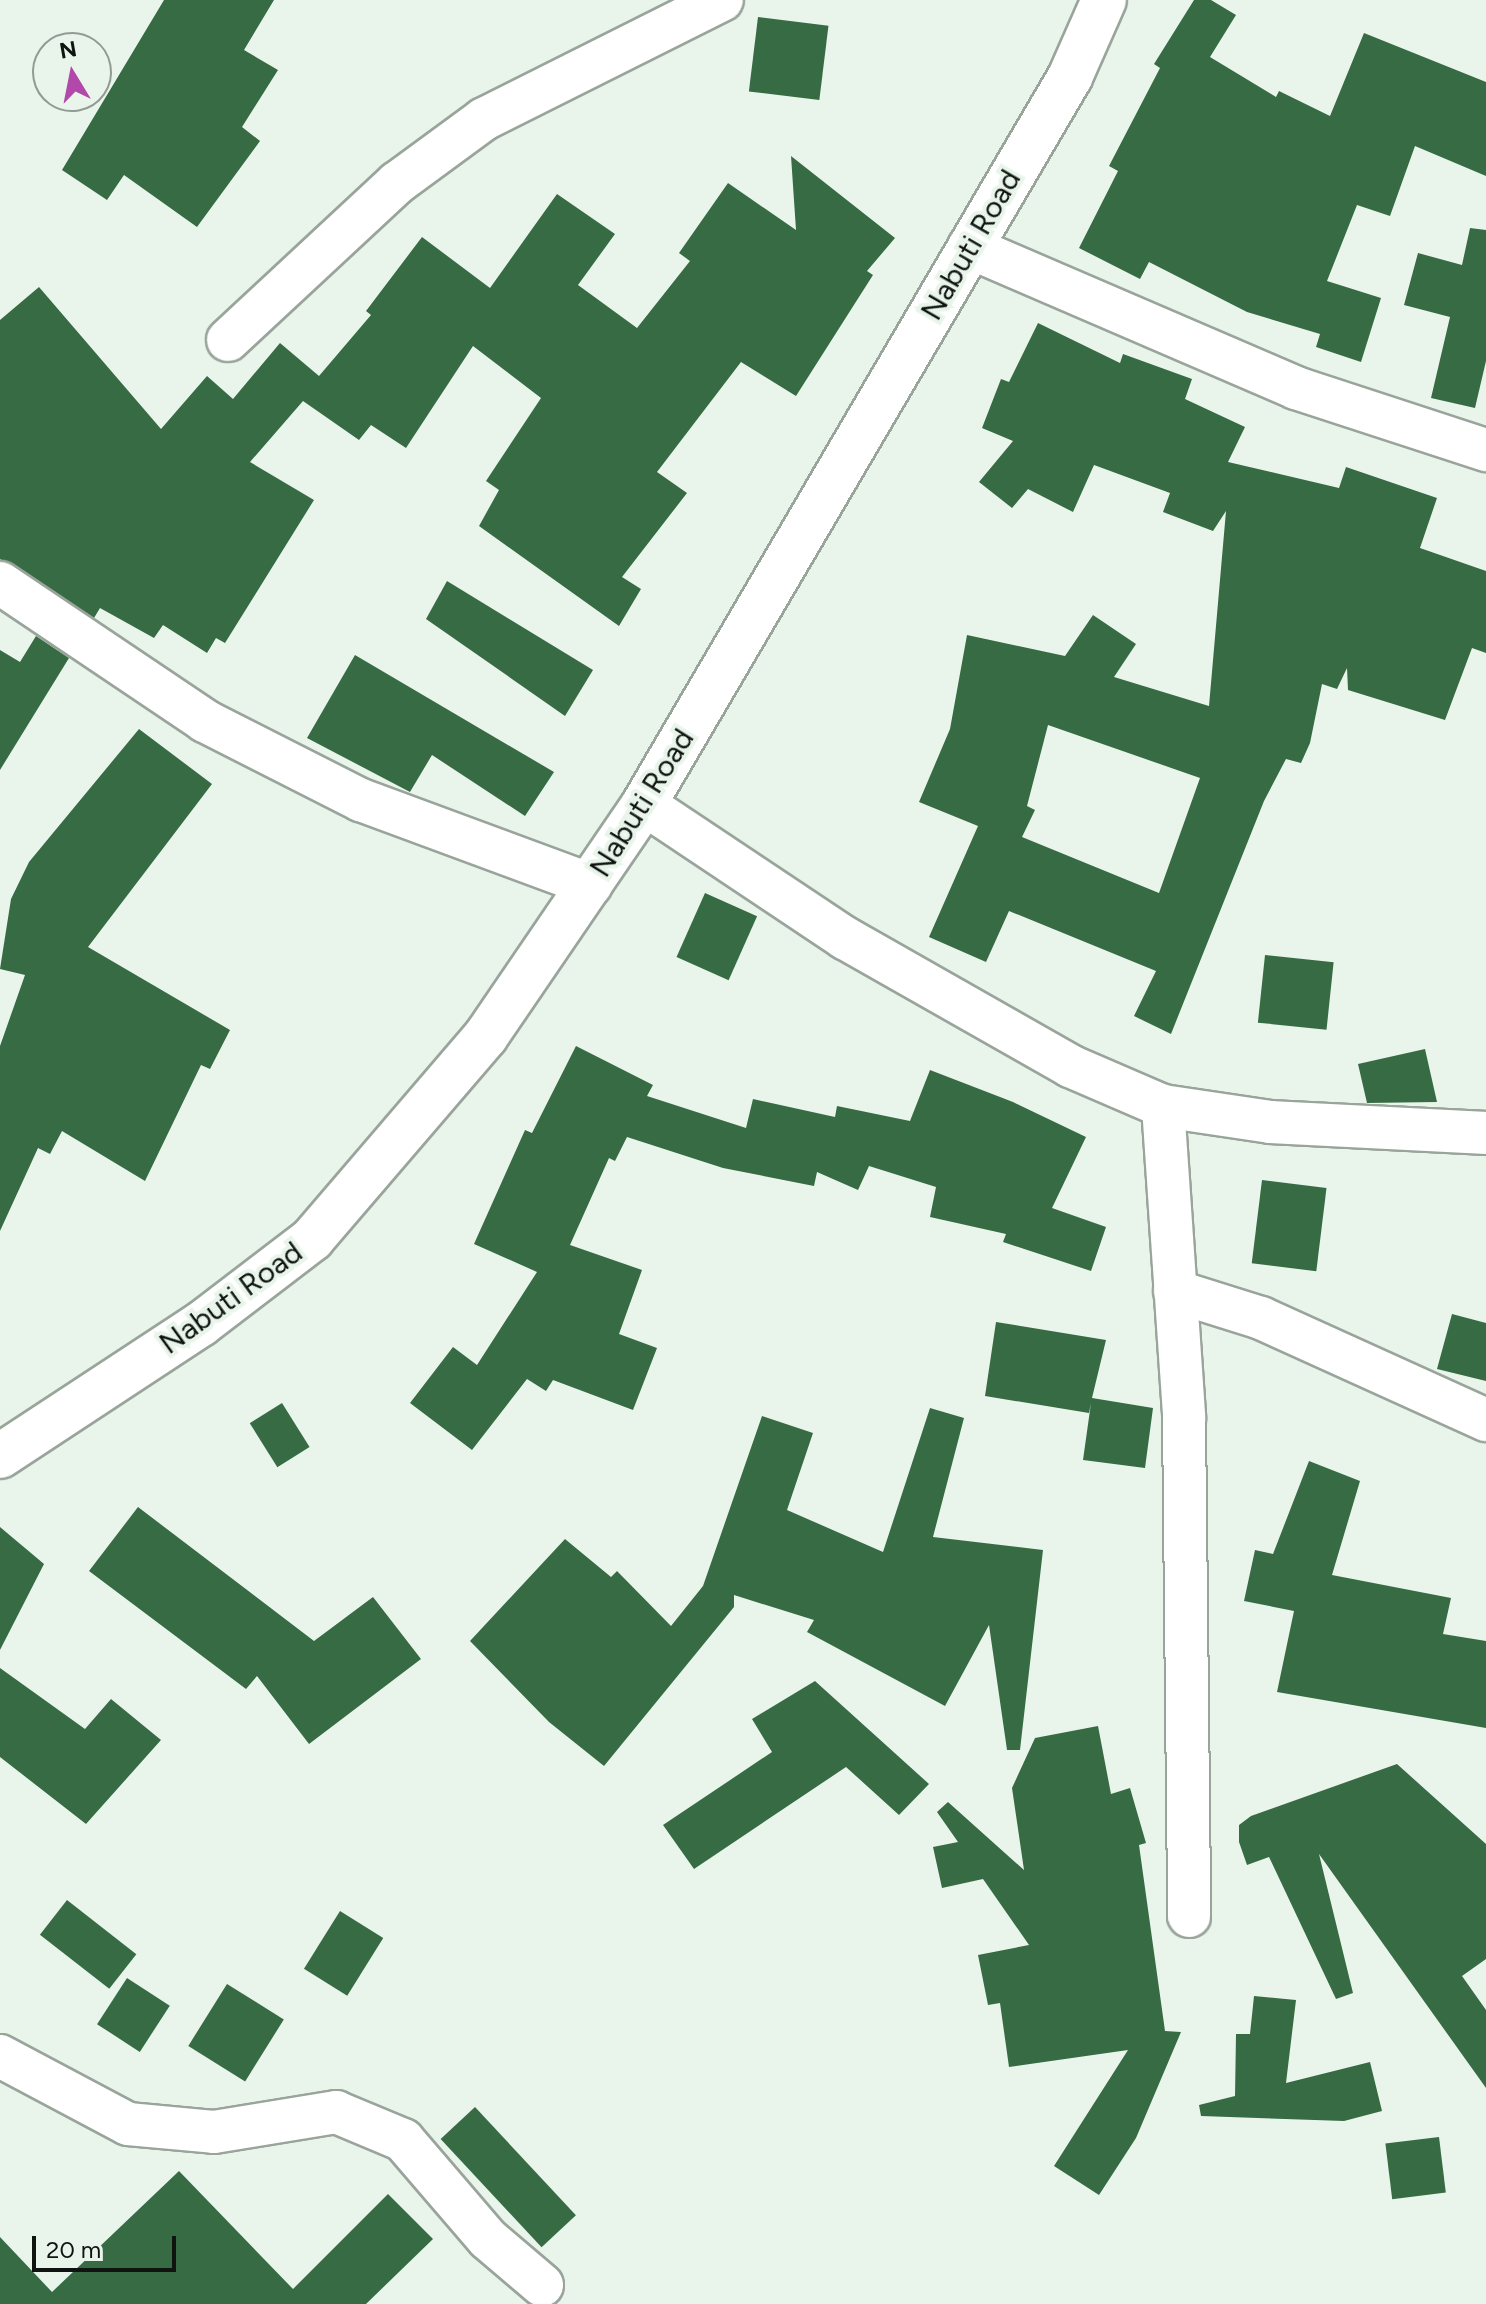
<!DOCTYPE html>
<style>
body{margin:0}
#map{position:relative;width:1486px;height:2304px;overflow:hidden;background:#e9f5eb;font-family:Figtree,sans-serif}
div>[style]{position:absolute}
.building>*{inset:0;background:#376b44;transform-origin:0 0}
.roads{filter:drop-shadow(2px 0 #99a49b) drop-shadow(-2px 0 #99a49b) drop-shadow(0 2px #99a49b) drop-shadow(0 -2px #99a49b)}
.minor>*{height:42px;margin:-21px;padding:0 21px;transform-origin:21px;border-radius:21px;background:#fff}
.tertiary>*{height:44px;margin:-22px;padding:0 22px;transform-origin:22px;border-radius:22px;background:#fff}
span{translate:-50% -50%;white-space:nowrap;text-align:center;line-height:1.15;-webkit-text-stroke:8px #e9f5eb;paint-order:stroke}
.street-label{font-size:30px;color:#101410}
.north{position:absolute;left:32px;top:32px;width:80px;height:80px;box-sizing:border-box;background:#e9f5eb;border:2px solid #929b93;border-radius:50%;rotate:350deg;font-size:22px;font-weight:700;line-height:32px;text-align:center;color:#101410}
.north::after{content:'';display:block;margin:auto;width:28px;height:36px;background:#b148aa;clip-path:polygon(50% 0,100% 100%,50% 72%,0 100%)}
.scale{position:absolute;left:32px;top:2236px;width:144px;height:36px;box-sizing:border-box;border:4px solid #101410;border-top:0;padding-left:10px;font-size:24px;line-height:28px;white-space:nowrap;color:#101410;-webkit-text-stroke:6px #e9f5eb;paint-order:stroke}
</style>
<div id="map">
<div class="building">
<i style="clip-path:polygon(164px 0,274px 0,244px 50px,278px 70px,242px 127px,260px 141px,197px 227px,124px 175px,107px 200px,62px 170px)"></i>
<i style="clip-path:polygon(1194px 0,1211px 0,1236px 15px,1210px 57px,1276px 97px,1279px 91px,1330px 116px,1364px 33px,1486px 82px,1486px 176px,1415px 146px,1390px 216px,1357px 205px,1327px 281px,1381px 298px,1361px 362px,1316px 347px,1320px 334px,1247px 312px,1149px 262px,1140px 279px,1079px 248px,1118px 171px,1109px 166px,1160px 68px,1154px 64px)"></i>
<i style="left:758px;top:17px;width:71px;height:75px;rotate:7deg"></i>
<i style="clip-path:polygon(791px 156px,895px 238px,867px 271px,873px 275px,796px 396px,741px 362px,657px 472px,687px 493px,622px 577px,641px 589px,619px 626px,479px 526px,499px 490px,486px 481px,541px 398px,473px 346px,406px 448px,371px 425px,359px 440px,303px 401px,250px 462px,314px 500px,225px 643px,216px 638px,207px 653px,163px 625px,154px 638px,100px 608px,94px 618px,0 559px,0 320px,39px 287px,161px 429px,207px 376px,233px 399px,280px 343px,319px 376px,371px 315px,366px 311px,422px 237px,490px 288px,557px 194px,615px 234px,578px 285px,637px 328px,690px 261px,679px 253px,728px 183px,796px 230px)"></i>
<i style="clip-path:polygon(1470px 228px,1486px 230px,1486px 361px,1475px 408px,1431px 398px,1450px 317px,1404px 305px,1418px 253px,1462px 265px)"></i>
<i style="clip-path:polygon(evenodd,1038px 323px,1120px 363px,1123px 354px,1192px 379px,1185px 399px,1245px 427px,1228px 462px,1339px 488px,1346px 467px,1437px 498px,1420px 548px,1486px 571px,1486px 653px,1472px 648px,1445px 720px,1348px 690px,1347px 668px,1337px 689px,1322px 684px,1310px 743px,1301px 763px,1286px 759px,1264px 801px,1171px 1034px,1134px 1016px,1156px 971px,1009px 911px,986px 962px,929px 937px,978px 826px,919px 802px,950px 729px,967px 635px,1065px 656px,1093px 615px,1136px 644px,1114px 677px,1209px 706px,1226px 511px,1213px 531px,1163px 512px,1170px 493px,1094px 465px,1073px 512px,1028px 489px,1012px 508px,979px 482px,1013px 441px,982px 428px,1001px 379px,1009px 382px,1038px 323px,1048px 725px,1200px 778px,1159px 893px,1022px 837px,1035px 810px,1027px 806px,1048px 725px)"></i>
<i style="clip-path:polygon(447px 581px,593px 670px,565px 716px,426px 619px)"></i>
<i style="clip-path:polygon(36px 636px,69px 658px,0 770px,0 650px,20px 662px)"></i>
<i style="clip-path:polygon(355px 655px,554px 772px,525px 816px,432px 755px,410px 792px,307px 738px)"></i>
<i style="clip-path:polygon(139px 729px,212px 784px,88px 947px,230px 1030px,210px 1069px,201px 1065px,145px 1181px,62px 1131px,50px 1154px,38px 1148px,0 1231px,0 1046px,25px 975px,0 969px,11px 899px,29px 862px)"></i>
<i style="left:705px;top:893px;width:57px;height:70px;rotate:24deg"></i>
<i style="left:1265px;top:955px;width:69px;height:68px;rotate:6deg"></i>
<i style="clip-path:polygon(576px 1046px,653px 1085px,647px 1096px,746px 1128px,753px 1099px,835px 1117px,837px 1106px,910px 1121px,930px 1070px,1013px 1102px,1086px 1137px,1052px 1208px,1106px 1227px,1091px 1271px,1003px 1242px,1006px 1234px,930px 1217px,936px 1187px,869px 1166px,858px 1190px,817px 1172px,814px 1186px,723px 1168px,627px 1137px,615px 1161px,609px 1158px,570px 1245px,642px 1270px,619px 1334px,657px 1348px,633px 1410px,553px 1380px,546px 1391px,527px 1379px,472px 1450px,410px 1403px,453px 1347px,477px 1365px,537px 1272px,474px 1244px,525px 1130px,532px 1133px)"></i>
<i style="clip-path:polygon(1425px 1049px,1437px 1102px,1367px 1103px,1358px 1064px)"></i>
<i style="left:1262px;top:1180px;width:65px;height:84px;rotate:7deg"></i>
<i style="clip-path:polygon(1452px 1314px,1486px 1323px,1486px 1381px,1437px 1369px)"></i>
<i style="clip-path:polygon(996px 1322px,1106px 1340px,1092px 1398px,1153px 1408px,1145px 1468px,1083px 1460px,1091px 1403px,1089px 1413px,985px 1396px)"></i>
<i style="left:282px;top:1403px;width:52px;height:38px;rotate:58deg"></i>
<i style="clip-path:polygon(930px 1408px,964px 1418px,933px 1537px,1043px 1550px,1020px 1750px,1007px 1750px,989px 1625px,945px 1706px,807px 1632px,814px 1620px,734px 1595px,734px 1607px,604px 1766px,549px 1722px,470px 1641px,565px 1539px,611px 1577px,617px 1571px,671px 1626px,703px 1586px,762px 1416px,813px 1433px,787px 1510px,883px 1552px)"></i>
<i style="clip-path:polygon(1309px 1461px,1360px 1481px,1332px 1575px,1451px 1598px,1443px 1634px,1486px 1641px,1486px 1728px,1277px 1692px,1294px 1611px,1244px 1601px,1255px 1550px,1273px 1554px)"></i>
<i style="clip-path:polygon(138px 1507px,314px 1641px,373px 1597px,421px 1659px,309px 1744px,257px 1676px,246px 1689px,89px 1571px)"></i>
<i style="clip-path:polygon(0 1527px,44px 1564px,0 1650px)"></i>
<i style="clip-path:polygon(0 1668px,85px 1729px,111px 1699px,161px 1740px,86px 1824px,0 1757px)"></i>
<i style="clip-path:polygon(815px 1681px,929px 1784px,899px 1815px,846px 1767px,694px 1869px,663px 1825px,772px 1752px,752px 1719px)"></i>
<i style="clip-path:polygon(1098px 1726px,1111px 1794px,1130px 1788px,1146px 1843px,1139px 1845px,1165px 2031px,1181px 2032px,1136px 2138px,1099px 2195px,1054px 2166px,1128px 2050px,1009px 2067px,1000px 2003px,988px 2005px,978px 1955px,1029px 1945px,983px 1879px,942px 1888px,933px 1847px,958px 1842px,937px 1812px,948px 1802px,1024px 1870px,1012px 1788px,1035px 1738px)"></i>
<i style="clip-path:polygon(1397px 1764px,1486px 1844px,1486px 1959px,1462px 1976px,1486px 2010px,1486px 2088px,1319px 1854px,1353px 1993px,1336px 1999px,1269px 1857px,1247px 1865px,1239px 1842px,1239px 1825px,1251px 1816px)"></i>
<i style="left:67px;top:1900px;width:88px;height:44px;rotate:38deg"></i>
<i style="left:340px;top:1911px;width:51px;height:68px;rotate:32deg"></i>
<i style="left:127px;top:1978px;width:51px;height:55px;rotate:33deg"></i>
<i style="left:227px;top:1984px;width:67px;height:73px;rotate:32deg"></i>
<i style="clip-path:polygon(1254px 1996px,1296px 2000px,1286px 2083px,1370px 2062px,1382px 2111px,1344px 2121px,1201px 2116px,1199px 2105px,1235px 2096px,1236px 2034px,1250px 2034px)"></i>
<i style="left:475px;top:2107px;width:148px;height:47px;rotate:47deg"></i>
<i style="left:1439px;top:2137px;width:56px;height:54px;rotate:83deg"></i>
<i style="clip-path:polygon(179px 2171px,293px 2289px,388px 2194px,433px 2239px,366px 2304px,0 2304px,0 2237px,52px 2292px)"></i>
</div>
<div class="roads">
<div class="minor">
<i style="left:969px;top:247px;width:356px;rotate:23.3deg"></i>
<i style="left:1296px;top:388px;width:200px;rotate:18.1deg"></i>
<i style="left:228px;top:340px;width:231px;rotate:-42.9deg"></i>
<i style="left:397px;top:183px;width:108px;rotate:-36.3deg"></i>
<i style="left:484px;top:119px;width:266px;rotate:-26.6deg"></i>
<i style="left:0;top:583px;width:247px;rotate:33.9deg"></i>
<i style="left:205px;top:721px;width:175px;rotate:26.9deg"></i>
<i style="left:361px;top:800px;width:245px;rotate:20.3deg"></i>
<i style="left:644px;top:804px;width:242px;rotate:33.7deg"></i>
<i style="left:845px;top:938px;width:259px;rotate:29.6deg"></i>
<i style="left:1070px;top:1066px;width:101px;rotate:23.3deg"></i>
<i style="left:1163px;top:1106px;width:109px;rotate:8.4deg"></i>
<i style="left:1271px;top:1122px;width:215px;rotate:2.9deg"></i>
<i style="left:1163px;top:1106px;width:312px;rotate:86.1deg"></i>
<i style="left:1184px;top:1417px;width:499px;rotate:89.4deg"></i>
<i style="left:1175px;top:1291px;width:90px;rotate:17.4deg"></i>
<i style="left:1261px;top:1318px;width:247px;rotate:24.4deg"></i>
<i style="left:0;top:2056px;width:145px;rotate:28deg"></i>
<i style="left:128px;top:2124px;width:86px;rotate:5.3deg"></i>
<i style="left:214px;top:2132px;width:124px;rotate:-9.3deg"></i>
<i style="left:336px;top:2112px;width:73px;rotate:22.7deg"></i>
<i style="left:403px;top:2140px;width:130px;rotate:49.4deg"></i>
<i style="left:488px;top:2239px;width:71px;rotate:40.4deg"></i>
</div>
<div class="tertiary">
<i style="left:0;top:1456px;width:240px;rotate:-33.3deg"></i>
<i style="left:201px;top:1324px;width:140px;rotate:-37.4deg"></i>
<i style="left:312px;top:1239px;width:267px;rotate:-49.4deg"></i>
<i style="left:486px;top:1036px;width:281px;rotate:-55.7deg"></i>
<i style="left:644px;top:804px;width:843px;rotate:-59.63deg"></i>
<i style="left:1070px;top:77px;width:84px;rotate:-66.2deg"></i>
</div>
</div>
<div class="street-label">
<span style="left:971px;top:245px;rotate:-60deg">Nabuti Road</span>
<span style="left:642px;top:803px;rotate:-58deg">Nabuti Road</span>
<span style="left:231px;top:1298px;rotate:-36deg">Nabuti Road</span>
</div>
<div class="north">N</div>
<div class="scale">20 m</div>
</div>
